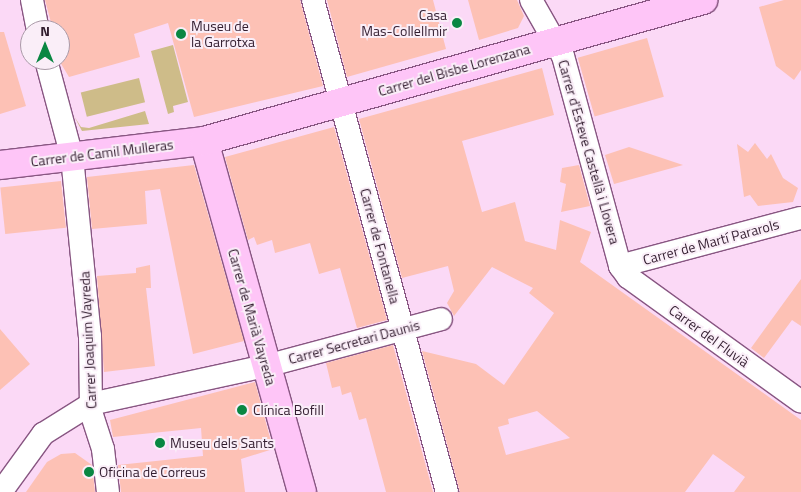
<!DOCTYPE html>
<meta charset="utf-8">
<style>
body{margin:0}
#map{position:relative;width:801px;height:492px;overflow:hidden;background:#fbd9f6;font-family:"Titillium Web",sans-serif}
div>[style]{position:absolute}
.green>*{inset:0;background:#cebc89;transform-origin:0 0}
.building>*{inset:0;background:#fdc1b5;transform-origin:0 0}
.roads{filter:drop-shadow(1px 0 #885682) drop-shadow(-1px 0 #885682) drop-shadow(0 1px #885682) drop-shadow(0 -1px #885682)}
.minor>*{height:22px;margin:-11px;padding:0 11px;transform-origin:11px;border-radius:11px;background:#fff}
.major>*{height:28px;margin:-14px;padding:0 14px;transform-origin:14px;border-radius:14px;background:#fec5f7}
.dots>*{width:14px;height:14px;translate:-50% -50%;box-sizing:border-box;border:2px solid #faeef8;border-radius:50%}
span{translate:-50% -50%;white-space:nowrap;text-align:center;line-height:1.15;-webkit-text-stroke:4px #faeef8;paint-order:stroke}
.poi-label{font-size:14px;color:#321d2f}
.right{translate:-100% -50%;text-align:right}
.left{translate:0 -50%;text-align:left}
.street-label{font-size:14px;color:#321d2f}
.north{position:absolute;left:20px;top:20px;width:50px;height:50px;box-sizing:border-box;background:#faeef8;border:1px solid #aa9aa8;border-radius:50%;rotate:0deg;font-size:14px;font-weight:700;line-height:20px;text-align:center;color:#321d2f}
.north::after{content:'';display:block;margin:auto;width:18px;height:22px;background:#098742;clip-path:polygon(50% 0,100% 100%,50% 72%,0 100%)}
</style>
<div id="map">
<div class="green">
<i style="clip-path:polygon(173px 45px,188px 102px,173px 106px,174px 112px,168px 114px,151px 51px)"></i>
<i style="left:139px;top:78px;width:25px;height:60px;rotate:76deg"></i>
<i style="clip-path:polygon(145px 111px,149px 124px,82px 131px,74px 116px,81px 127px,89px 128px)"></i>
</div>
<div class="building">
<i style="clip-path:polygon(45px 0,300px 0,323px 86px,194px 117px,168px 23px,134px 34px,140px 57px,69px 77px,60px 62px,60px 30px,53px 30px)"></i>
<i style="clip-path:polygon(327px 0,433px 0,446px 49px,347px 77px)"></i>
<i style="clip-path:polygon(468px 0,517px 0,524px 16px,518px 28px,479px 40px)"></i>
<i style="clip-path:polygon(784px 0,801px 0,801px 70px,794px 80px,776px 66px,759px 7px)"></i>
<i style="clip-path:polygon(0 32px,4px 32px,26px 106px,0 114px)"></i>
<i style="left:647px;top:38px;width:61px;height:72px;rotate:74deg"></i>
<i style="clip-path:polygon(evenodd,542px 68px,554px 115px,462px 141px,482px 212px,515px 202px,525px 241px,556px 250px,560px 220px,591px 232px,580px 262px,801px 420px,801px 492px,734px 492px,745px 477px,713px 454px,685px 492px,460px 492px,422px 351px,476px 364px,504px 385px,554px 313px,529px 293px,533px 288px,492px 267px,454px 316px,447px 303px,454px 291px,448px 266px,402px 278px,359px 119px,542px 68px,537px 411px,570px 438px,506px 455px,498px 427px,509px 424px,508px 419px,537px 411px)"></i>
<i style="clip-path:polygon(334px 127px,387px 320px,357px 328px,340px 268px,319px 274px,310px 243px,275px 253px,272px 240px,257px 245px,254px 237px,248px 240px,225px 157px)"></i>
<i style="clip-path:polygon(755px 143px,767px 159px,771px 154px,783px 178px,798px 188px,793px 202px,758px 206px,750px 195px,744px 197px,737px 144px,748px 152px)"></i>
<i style="clip-path:polygon(629px 147px,683px 165px,614px 184px,605px 155px)"></i>
<i style="clip-path:polygon(194px 165px,244px 341px,193px 354px,160px 189px,145px 191px,147px 224px,92px 229px,87px 177px)"></i>
<i style="clip-path:polygon(579px 165px,590px 206px,561px 212px,566px 184px,560px 182px,562px 168px)"></i>
<i style="left:61px;top:181px;width:47px;height:61px;rotate:84deg"></i>
<i style="clip-path:polygon(150px 265px,151px 288px,146px 288px,155px 366px,104px 372px,97px 276px,136px 273px,136px 268px)"></i>
<i style="clip-path:polygon(801px 279px,801px 326px,792px 320px,764px 358px,751px 348px)"></i>
<i style="clip-path:polygon(0 329px,30px 364px,0 390px)"></i>
<i style="clip-path:polygon(393px 345px,433px 492px,386px 492px,366px 418px,359px 420px,351px 392px,342px 395px,340px 386px,332px 388px,326px 363px)"></i>
<i style="clip-path:polygon(255px 382px,273px 449px,241px 459px,245px 492px,121px 492px,118px 465px,203px 456px,201px 428px,113px 437px,110px 420px)"></i>
<i style="clip-path:polygon(75px 453px,92px 465px,95px 492px,26px 492px,47px 462px,61px 454px)"></i>
</div>
<div class="roads">
<div class="minor">
<i style="left:32px;top:0;width:31px;rotate:79deg"></i>
<i style="left:313px;top:0;width:510px;rotate:74.76deg"></i>
<i style="left:531px;top:0;width:64px;rotate:60.3deg"></i>
<i style="left:563px;top:56px;width:218px;rotate:74.8deg"></i>
<i style="left:620px;top:266px;width:14px;rotate:54deg"></i>
<i style="left:628px;top:277px;width:213px;rotate:35.8deg"></i>
<i style="left:46px;top:60px;width:100px;rotate:75deg"></i>
<i style="left:72px;top:157px;width:180px;rotate:84.3deg"></i>
<i style="left:90px;top:336px;width:76px;rotate:89.2deg"></i>
<i style="left:91px;top:412px;width:39px;rotate:72deg"></i>
<i style="left:103px;top:449px;width:43px;rotate:83.4deg"></i>
<i style="left:620px;top:266px;width:187px;rotate:-14.9deg"></i>
<i style="left:1px;top:492px;width:72px;rotate:-54.1deg"></i>
<i style="left:43px;top:434px;width:57px;rotate:-32deg"></i>
<i style="left:91px;top:404px;width:179px;rotate:-12.3deg"></i>
<i style="left:266px;top:366px;width:181px;rotate:-15deg"></i>
</div>
<div class="major">
<i style="left:204px;top:141px;width:364px;rotate:74.4deg"></i>
<i style="left:0;top:165px;width:205px;rotate:-6.7deg"></i>
<i style="left:204px;top:141px;width:519px;rotate:-15.78deg"></i>
</div>
</div>
<div class="dots">
<i style="left:457px;top:23px;background:#098742"></i>
<i style="left:181px;top:34px;background:#098742"></i>
<i style="left:242px;top:410px;background:#098742"></i>
<i style="left:160px;top:443px;background:#098742"></i>
<i style="left:89px;top:472px;background:#098742"></i>
</div>
<div class="poi-label">
<span class="right" style="left:447px;top:23px">Casa<br>Mas-Collellmir</span>
<span class="left" style="left:191px;top:34px">Museu de<br>la Garrotxa</span>
<span class="left" style="left:253px;top:410px">Clínica Bofill</span>
<span class="left" style="left:170px;top:443px">Museu dels Sants</span>
<span class="left" style="left:99px;top:472px">Oficina de Correus</span>
</div>
<div class="street-label">
<span style="left:454px;top:70px;rotate:-16deg">Carrer del Bisbe Lorenzana</span>
<span style="left:589px;top:152px;rotate:74deg">Carrer d'Esteve Castellà i Llovera</span>
<span style="left:102px;top:153px;rotate:-7deg">Carrer de Camil Mulleras</span>
<span style="left:711px;top:242px;rotate:-15deg">Carrer de Martí Pararols</span>
<span style="left:380px;top:246px;rotate:75deg">Carrer de Fontanella</span>
<span style="left:252px;top:317px;rotate:74deg">Carrer de Marià Vayreda</span>
<span style="left:709px;top:336px;rotate:36deg">Carrer del Fluvià</span>
<span style="left:88px;top:340px;rotate:-93deg">Carrer Joaquim Vayreda</span>
<span style="left:354px;top:342px;rotate:-15deg">Carrer Secretari Daunis</span>
</div>
<div class="north">N</div>
</div>
